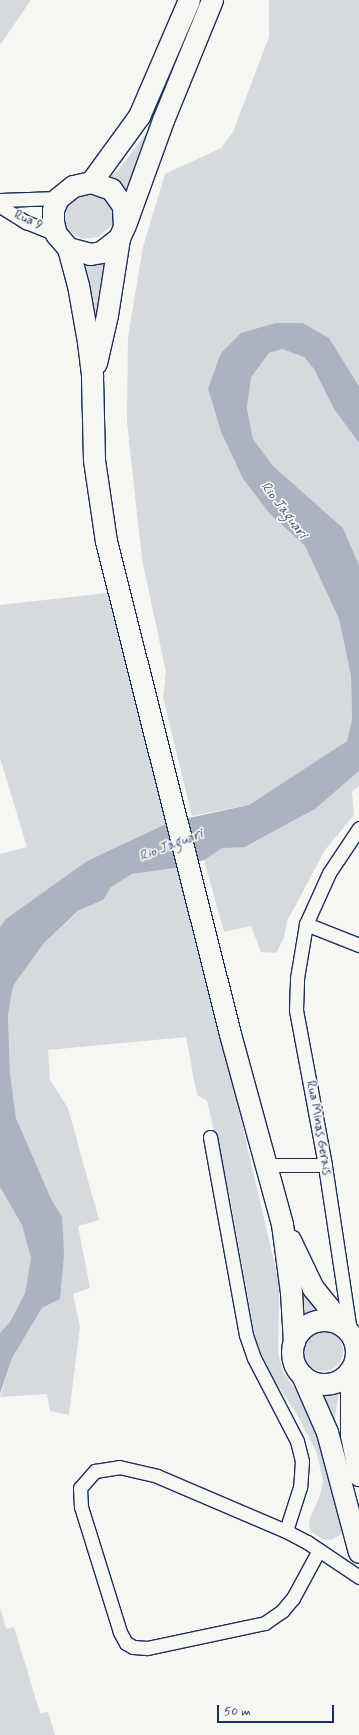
<!DOCTYPE html>
<style>
body{margin:0}
#map{position:relative;width:359px;height:1735px;overflow:hidden;background:#f6f6f2;font-family:Mynerve,sans-serif}
div>[style]{position:absolute}
.green>*{inset:0;background:#d6d9dd}
.round{border-radius:50%}
.water>*{inset:0;background:#abb2c0}
.roads{filter:drop-shadow(1px 0 #1b2f5e) drop-shadow(-1px 0 #1b2f5e) drop-shadow(0 1px #1b2f5e) drop-shadow(0 -1px #1b2f5e)}
.street>*{height:13px;margin:-6.5px;padding:0 6.5px;transform-origin:6.5px;border-radius:6.5px;background:#f6f6f2}
.secondary>*{height:19px;margin:-9.5px;padding:0 9.5px;transform-origin:9.5px;border-radius:9.5px;background:#f6f6f2}
.primary>*{height:21px;margin:-10.5px;padding:0 10.5px;transform-origin:10.5px;border-radius:10.5px;background:#f6f6f2}
.primary>.ring{margin:-10.5px;padding:0;box-sizing:content-box;background:none;border:21px solid #f6f6f2;border-radius:50%}
span{translate:-50% -50%;white-space:nowrap;text-align:center;line-height:1.15;-webkit-text-stroke:3.5px #f6f6f2;paint-order:stroke}
.street-label{font-size:13px;color:#1b2f5e}
.water-label{font-size:14px;color:#46567b;font-style:italic}
.scale{position:absolute;left:217px;top:1705px;width:117px;height:18px;box-sizing:border-box;border:2px solid #1b2f5e;border-top:0;padding-left:5px;font-size:12px;line-height:14px;white-space:nowrap;color:#1b2f5e;-webkit-text-stroke:3px #f6f6f2;paint-order:stroke}
</style>
<div id="map">
<div class="green">
<i style="clip-path:polygon(0 0,31px 0,0 45px)"></i>
<i style="clip-path:polygon(269px 0,359px 0,359px 386px,329px 338px,303px 323px,276px 323px,208px 389px,221px 432px,243px 479px,270px 514px,305px 546px,339px 619px,351px 676px,352px 719px,347px 741px,249px 805px,192px 816px,163px 697px,166px 672px,142px 559px,127px 422px,128px 337px,143px 247px,165px 174px,221px 148px,233px 132px,269px 37px)"></i>
<i style="clip-path:polygon(152px 126px,127px 199px,104px 182px,119px 169px)"></i>
<i style="clip-path:polygon(79px 189px,111px 200px,114px 217px,112px 225px,98px 237px,82px 239px,68px 230px,64px 223px,63px 207px)"></i>
<i style="clip-path:polygon(106px 252px,96px 331px,78px 258px)"></i>
<i style="clip-path:polygon(282px 349px,304px 357px,314px 369px,334px 409px,359px 443px,359px 565px,343px 528px,273px 466px,253px 439px,247px 408px,251px 379px,269px 353px)"></i>
<i style="clip-path:polygon(108px 593px,170px 822px,87px 861px,7px 919px,0 927px,0 854px,27px 847px,0 758px,0 605px)"></i>
<i style="clip-path:polygon(359px 771px,359px 786px,352px 792px,354px 815px,325px 850px,287px 921px,284px 938px,276px 953px,261px 952px,251px 926px,224px 932px,204px 860px,222px 847px,245px 847px,315px 809px)"></i>
<i style="clip-path:polygon(182px 867px,279px 1283px,278px 1353px,283px 1372px,322px 1428px,345px 1526px,340px 1535px,331px 1540px,322px 1539px,310px 1531px,309px 1521px,320px 1495px,323px 1482px,320px 1467px,316px 1451px,295px 1411px,274px 1380px,256px 1342px,231px 1203px,207px 1101px,197px 1095px,186px 1037px,48px 1050px,50px 1080px,68px 1108px,99px 1220px,78px 1226px,90px 1288px,73px 1294px,80px 1327px,69px 1415px,50px 1411px,47px 1394px,0 1397px,12px 1358px,42px 1308px,60px 1299px,62px 1216px,52px 1201px,16px 1118px,10px 1074px,8px 1015px,13px 986px,44px 943px,79px 911px,103px 900px,111px 887px,132px 874px)"></i>
<i style="clip-path:polygon(0 1187px,22px 1225px,31px 1258px,25px 1293px,10px 1322px,0 1333px)"></i>
<i style="clip-path:polygon(303px 1284px,323px 1309px,308px 1312px,299px 1317px,298px 1287px)"></i>
<i class="round" style="left:303px;top:1331px;width:40px;height:40px"></i>
<i style="clip-path:polygon(339px 1393px,336px 1410px,334px 1423px,319px 1395px)"></i>
<i style="clip-path:polygon(0 1607px,6px 1629px,14px 1627px,40px 1713px,48px 1712px,55px 1735px,0 1735px)"></i>
</div>
<div class="water">
<i style="clip-path:polygon(276px 323px,303px 323px,329px 338px,359px 386px,359px 443px,334px 409px,314px 369px,304px 357px,282px 349px,269px 353px,251px 378px,247px 408px,253px 439px,273px 466px,343px 528px,359px 565px,359px 771px,315px 809px,245px 847px,222px 848px,204px 860px,182px 867px,132px 874px,111px 887px,103px 900px,78px 911px,44px 943px,13px 986px,8px 1015px,10px 1074px,16px 1118px,52px 1201px,62px 1216px,64px 1255px,60px 1299px,42px 1308px,12px 1358px,0 1394px,0 1333px,10px 1322px,25px 1293px,31px 1258px,22px 1225px,0 1187px,0 927px,6px 919px,87px 861px,170px 822px,249px 805px,347px 741px,352px 719px,351px 676px,339px 619px,305px 546px,270px 514px,243px 479px,221px 432px,208px 389px,221px 353px,241px 333px)"></i>
</div>
<div class="roads">
<div class="street">
<i style="left:0;top:200px;width:58px;rotate:-2deg"></i>
<i style="left:0;top:206px;width:31px;rotate:32deg"></i>
<i style="left:26px;top:222px;width:32px;rotate:22deg"></i>
<i style="left:306px;top:924px;width:57px;rotate:21.6deg"></i>
<i style="left:210px;top:1137px;width:201px;rotate:79.7deg"></i>
<i style="left:246px;top:1335px;width:24px;rotate:71deg"></i>
<i style="left:254px;top:1358px;width:93px;rotate:62.6deg"></i>
<i style="left:297px;top:1441px;width:21px;rotate:76deg"></i>
<i style="left:302px;top:1461px;width:26px;rotate:94deg"></i>
<i style="left:300px;top:1487px;width:46px;rotate:107.7deg"></i>
<i style="left:265px;top:1165px;width:60px"></i>
<i style="left:350px;top:1331px;width:168px;rotate:-98.6deg"></i>
<i style="left:325px;top:1165px;width:158px;rotate:-100.6deg"></i>
<i style="left:296px;top:1010px;width:32px;rotate:-88deg"></i>
<i style="left:297px;top:978px;width:55px;rotate:-80.5deg"></i>
<i style="left:306px;top:924px;width:56px;rotate:-65.7deg"></i>
<i style="left:329px;top:873px;width:54px;rotate:-56.3deg"></i>
<i style="left:319px;top:1550px;width:55px;rotate:118.4deg"></i>
<i style="left:293px;top:1598px;width:17px;rotate:130deg"></i>
<i style="left:282px;top:1611px;width:21px;rotate:145deg"></i>
<i style="left:265px;top:1623px;width:121px;rotate:168deg"></i>
<i style="left:147px;top:1648px;width:14px;rotate:-176deg"></i>
<i style="left:133px;top:1647px;width:8px;rotate:-150deg"></i>
<i style="left:126px;top:1643px;width:13px;rotate:-119deg"></i>
<i style="left:120px;top:1632px;width:131px;rotate:-107.3deg"></i>
<i style="left:81px;top:1507px;width:19px;rotate:-93deg"></i>
<i style="left:80px;top:1488px;width:23px;rotate:-49deg"></i>
<i style="left:95px;top:1471px;width:24px;rotate:-9deg"></i>
<i style="left:119px;top:1467px;width:39px;rotate:13deg"></i>
<i style="left:157px;top:1476px;width:140px;rotate:23.1deg"></i>
<i style="left:286px;top:1531px;width:24px;rotate:28deg"></i>
<i style="left:307px;top:1542px;width:63px;rotate:33.9deg"></i>
</div>
<div class="secondary">
<i style="left:357px;top:1348px;width:3px;rotate:45deg"></i>
</div>
<div class="primary">
<i style="left:91px;top:182px;width:82px;rotate:-54deg"></i>
<i style="left:139px;top:116px;width:126px;rotate:-66.7deg"></i>
<i style="left:125px;top:225px;width:112px;rotate:-70.1deg"></i>
<i style="left:163px;top:120px;width:130px;rotate:-67.8deg"></i>
<i style="left:68px;top:248px;width:38px;rotate:75deg"></i>
<i style="left:78px;top:285px;width:58px;rotate:80deg"></i>
<i style="left:88px;top:342px;width:35px;rotate:83deg"></i>
<i style="left:92px;top:377px;width:83px;rotate:88.6deg"></i>
<i style="left:94px;top:460px;width:82px;rotate:81.6deg"></i>
<i style="left:106px;top:541px;width:508px;rotate:75.88deg"></i>
<i style="left:230px;top:1034px;width:197px;rotate:74.7deg"></i>
<i style="left:282px;top:1224px;width:69px;rotate:82.5deg"></i>
<i style="left:291px;top:1292px;width:50px;rotate:86.6deg"></i>
<i style="left:96px;top:363px;width:49px;rotate:-77.1deg"></i>
<i style="left:107px;top:315px;width:78px;rotate:-81.1deg"></i>
<i style="left:119px;top:238px;width:12px;rotate:-66deg"></i>
<i style="left:124px;top:227px;width:21px;rotate:-93deg"></i>
<i style="left:123px;top:206px;width:21px;rotate:-125deg"></i>
<i style="left:111px;top:189px;width:21px;rotate:-161deg"></i>
<i style="left:91px;top:182px;width:18px;rotate:167deg"></i>
<i style="left:73px;top:186px;width:19px;rotate:141deg"></i>
<i style="left:58px;top:198px;width:13px;rotate:113deg"></i>
<i style="left:53px;top:210px;width:12px;rotate:90deg"></i>
<i style="left:53px;top:222px;width:12px;rotate:76deg"></i>
<i style="left:56px;top:234px;width:18px;rotate:49deg"></i>
<i style="left:68px;top:248px;width:23px;rotate:15deg"></i>
<i style="left:90px;top:254px;width:11px;rotate:-10deg"></i>
<i style="left:101px;top:252px;width:23px;rotate:-38deg"></i>
<i style="left:290px;top:1240px;width:53px;rotate:64.4deg"></i>
<i style="left:313px;top:1288px;width:49px;rotate:50.8deg"></i>
<i class="ring" style="left:292px;top:1320px;width:43px;height:43px"></i>
<i style="left:351px;top:1370px;width:65px;rotate:90deg"></i>
<i style="left:351px;top:1435px;width:41px;rotate:78.7deg"></i>
<i style="left:302px;top:1375px;width:62px;rotate:66.3deg"></i>
<i style="left:327px;top:1432px;width:124px;rotate:75.1deg"></i>
</div>
</div>
<div class="street-label">
<span style="left:28px;top:221px;rotate:26deg">Rua 9</span>
<span style="left:318px;top:1128px;rotate:80deg">Rua Minas Gerais</span>
</div>
<div class="water-label">
<span style="left:284px;top:510px;rotate:53deg">Rio Jaguari</span>
<span style="left:171px;top:845px;rotate:-21deg">Rio Jaguari</span>
</div>
<div class="scale">50 m</div>
</div>
